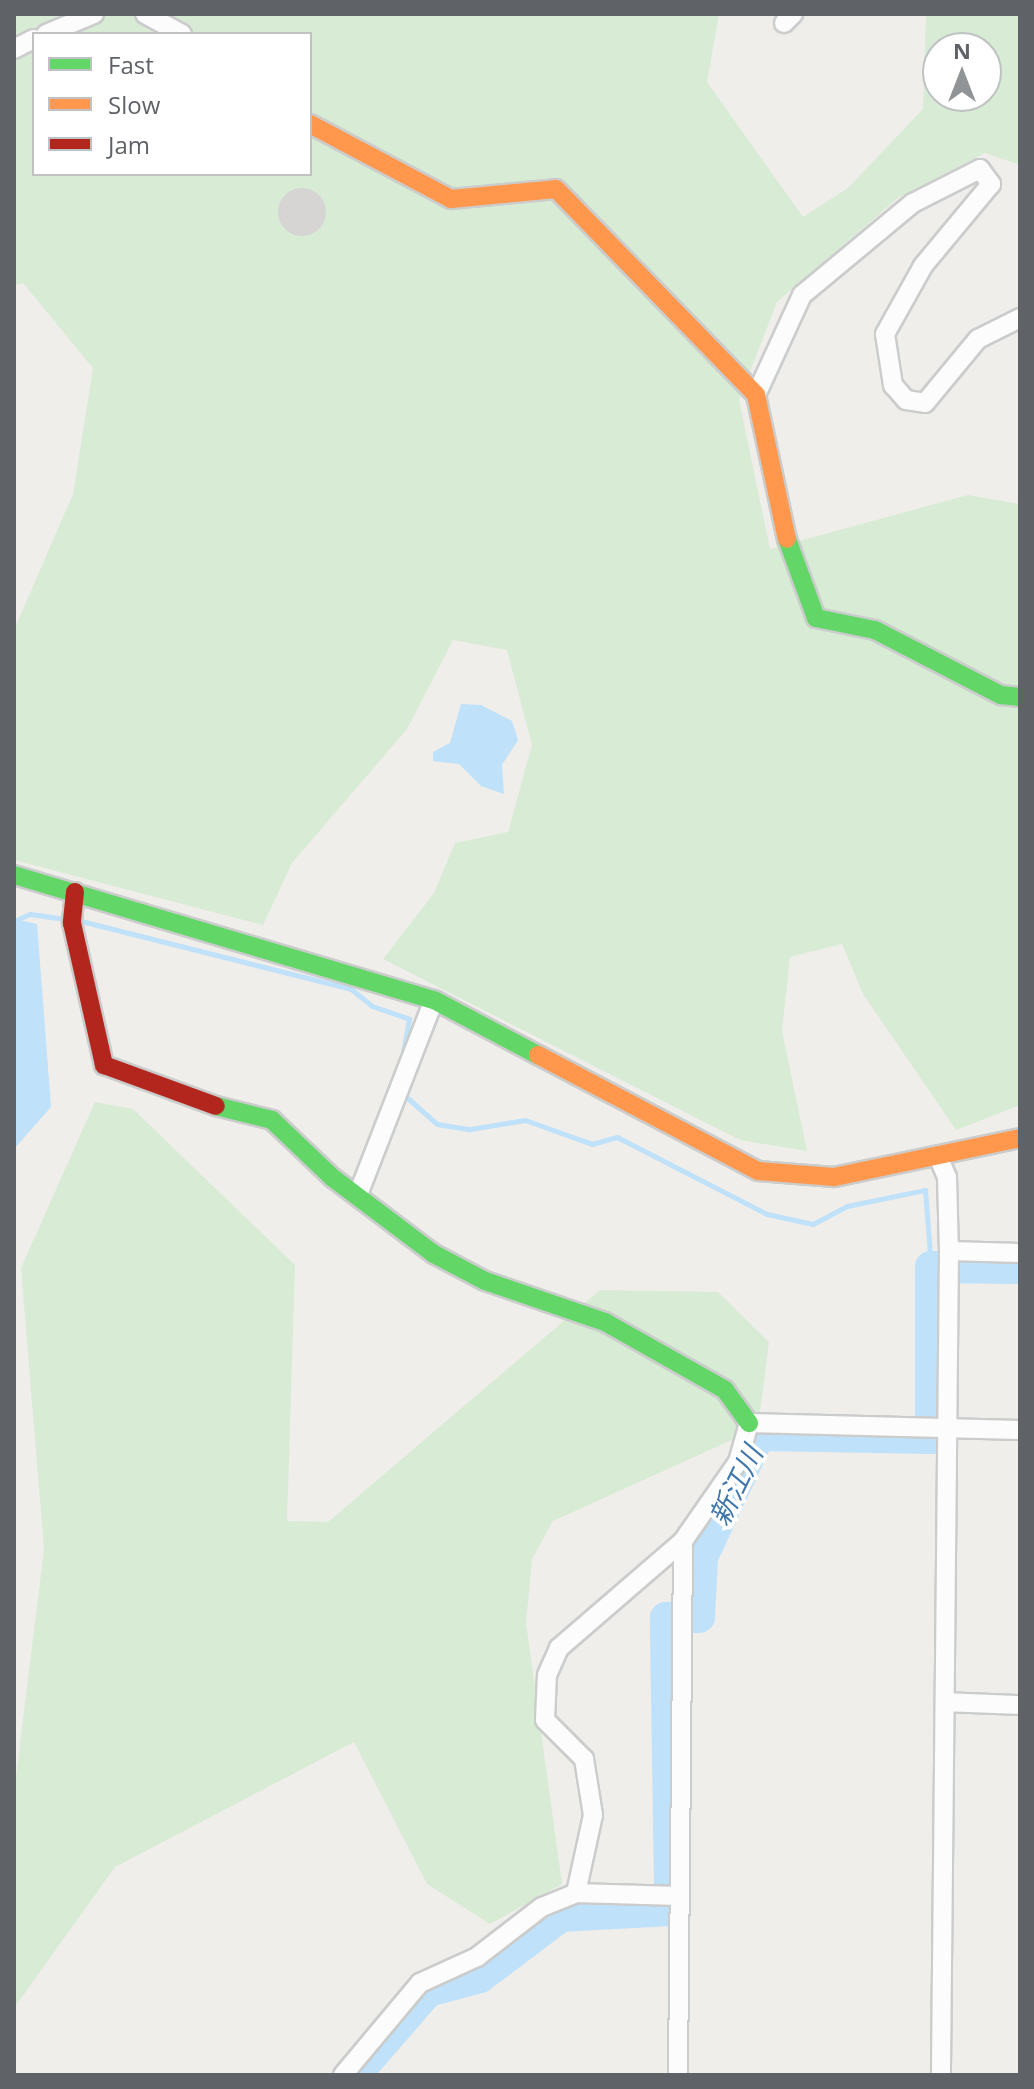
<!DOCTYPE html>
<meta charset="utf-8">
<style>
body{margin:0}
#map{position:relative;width:1034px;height:2089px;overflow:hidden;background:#efeeea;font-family:"Open Sans","Noto Sans JP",sans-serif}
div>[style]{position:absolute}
.green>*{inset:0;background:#d8ebd5}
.water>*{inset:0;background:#bfe1f9}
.stream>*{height:5px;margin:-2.5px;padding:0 2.5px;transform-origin:2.5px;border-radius:2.5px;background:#bfe1f9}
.river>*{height:32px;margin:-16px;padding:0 16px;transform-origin:16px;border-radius:16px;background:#bfe1f9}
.building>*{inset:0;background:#d6d5d3}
.round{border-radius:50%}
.roads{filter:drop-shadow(2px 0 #cbcccc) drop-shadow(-2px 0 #cbcccc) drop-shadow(0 2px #cbcccc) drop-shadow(0 -2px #cbcccc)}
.street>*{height:18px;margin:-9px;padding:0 9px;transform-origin:9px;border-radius:9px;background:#fdfcfc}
.fast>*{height:18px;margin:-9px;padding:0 9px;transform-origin:9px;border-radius:9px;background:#63d668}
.slow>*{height:18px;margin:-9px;padding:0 9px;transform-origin:9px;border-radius:9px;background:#ff974d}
.jam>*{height:18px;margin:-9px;padding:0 9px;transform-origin:9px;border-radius:9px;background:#b3261e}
span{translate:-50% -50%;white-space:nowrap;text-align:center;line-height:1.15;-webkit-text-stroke:7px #fff;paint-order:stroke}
.water-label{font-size:28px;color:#3f76ad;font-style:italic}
.frame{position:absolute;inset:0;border:16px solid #5f6368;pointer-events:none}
.legend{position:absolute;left:32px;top:32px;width:280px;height:144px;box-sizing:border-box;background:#fff;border:2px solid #bfc1c3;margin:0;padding:10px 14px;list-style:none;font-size:24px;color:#5f6368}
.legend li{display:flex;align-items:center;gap:16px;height:40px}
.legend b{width:40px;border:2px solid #bfc1c3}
.north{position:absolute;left:922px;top:32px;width:80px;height:80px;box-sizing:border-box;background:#fff;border:2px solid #bfc1c3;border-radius:50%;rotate:0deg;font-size:22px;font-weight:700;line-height:32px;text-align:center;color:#5f6368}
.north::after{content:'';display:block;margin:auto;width:28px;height:36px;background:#919496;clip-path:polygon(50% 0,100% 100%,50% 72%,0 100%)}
</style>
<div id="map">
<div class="green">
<i style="clip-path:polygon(evenodd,14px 14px,719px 14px,707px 82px,803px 217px,848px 188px,923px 109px,926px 14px,1020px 14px,1020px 165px,985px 153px,899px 197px,777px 302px,739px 400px,770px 549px,968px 495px,1020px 504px,1020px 1105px,956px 1130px,863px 994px,842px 944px,790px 957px,782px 1031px,807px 1151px,740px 1140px,383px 959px,434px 893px,455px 843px,508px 832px,532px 745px,507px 650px,453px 640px,407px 729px,292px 863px,263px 925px,14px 860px,14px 630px,73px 494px,93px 368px,23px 283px,14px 285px,14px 14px,34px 34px,310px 34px,310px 174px,34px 174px,34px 34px,14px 14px,938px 48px,986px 48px,986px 96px,938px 96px,938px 48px)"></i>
<i style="clip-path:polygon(95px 1102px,133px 1109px,295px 1265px,287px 1521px,328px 1522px,600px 1290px,718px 1292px,769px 1342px,758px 1428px,553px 1521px,532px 1559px,526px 1623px,562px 1884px,490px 1924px,427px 1884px,354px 1742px,115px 1867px,14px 2008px,14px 1793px,44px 1549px,21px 1268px)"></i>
</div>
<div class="water">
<i style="clip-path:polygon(461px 704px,481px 705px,512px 721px,518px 740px,502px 765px,504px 794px,481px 786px,459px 764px,433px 761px,433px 752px,450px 743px)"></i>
<i style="clip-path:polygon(14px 919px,37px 924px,51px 1107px,14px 1149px)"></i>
</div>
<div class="stream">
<i style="left:14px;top:921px;width:17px;rotate:-24deg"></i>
<i style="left:30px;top:914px;width:37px;rotate:8deg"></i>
<i style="left:81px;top:921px;width:278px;rotate:14.1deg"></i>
<i style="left:351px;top:989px;width:27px;rotate:39deg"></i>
<i style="left:372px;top:1006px;width:39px;rotate:19deg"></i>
<i style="left:409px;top:1019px;width:58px;rotate:100deg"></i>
<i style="left:403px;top:1094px;width:45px;rotate:41.4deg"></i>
<i style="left:437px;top:1124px;width:33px;rotate:9deg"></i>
<i style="left:470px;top:1129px;width:56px;rotate:-9.3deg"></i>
<i style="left:525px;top:1120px;width:71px;rotate:19.7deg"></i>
<i style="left:592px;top:1144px;width:26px;rotate:-16deg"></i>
<i style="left:617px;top:1137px;width:169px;rotate:27.2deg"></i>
<i style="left:767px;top:1214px;width:47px;rotate:12.3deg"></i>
<i style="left:813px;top:1224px;width:38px;rotate:-28deg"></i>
<i style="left:847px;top:1206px;width:80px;rotate:-11.6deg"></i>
<i style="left:925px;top:1190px;width:77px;rotate:85.5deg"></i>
</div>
<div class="river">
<i style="left:670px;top:1884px;width:266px;rotate:-90.9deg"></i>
<i style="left:666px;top:1618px;width:33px;rotate:-2deg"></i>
<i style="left:699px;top:1617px;width:60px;rotate:-87.1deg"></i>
<i style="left:702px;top:1557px;width:135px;rotate:-65deg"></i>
<i style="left:759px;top:1435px;width:172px;rotate:1deg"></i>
<i style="left:931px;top:1438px;width:171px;rotate:-90deg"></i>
<i style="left:931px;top:1267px;width:89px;rotate:0.6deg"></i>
<i style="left:355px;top:2075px;width:111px;rotate:-49deg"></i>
<i style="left:428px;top:1991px;width:54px;rotate:-15.1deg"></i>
<i style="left:480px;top:1977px;width:101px;rotate:-37deg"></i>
<i style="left:561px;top:1916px;width:110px;rotate:-3.1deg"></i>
</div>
<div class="building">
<i class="round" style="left:278px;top:188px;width:48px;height:48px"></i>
</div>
<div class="roads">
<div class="street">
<i style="left:145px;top:14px;width:42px;rotate:28.4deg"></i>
<i style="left:784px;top:23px;width:13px;rotate:-45deg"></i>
<i style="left:46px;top:34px;width:52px;rotate:-22.6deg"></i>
<i style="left:14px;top:49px;width:22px;rotate:-27deg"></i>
<i style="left:756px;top:395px;width:110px;rotate:-65.3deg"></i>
<i style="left:802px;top:295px;width:144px;rotate:-39.7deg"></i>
<i style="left:913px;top:203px;width:75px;rotate:-26.9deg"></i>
<i style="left:980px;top:169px;width:19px;rotate:54deg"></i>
<i style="left:991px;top:184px;width:107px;rotate:129.7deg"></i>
<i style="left:923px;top:266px;width:78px;rotate:119.2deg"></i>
<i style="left:885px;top:334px;width:52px;rotate:81.1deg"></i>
<i style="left:893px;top:385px;width:20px;rotate:49deg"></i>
<i style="left:906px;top:400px;width:19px;rotate:9deg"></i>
<i style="left:925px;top:403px;width:83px;rotate:-50.4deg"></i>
<i style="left:978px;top:339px;width:47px;rotate:-26.6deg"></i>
<i style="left:938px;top:1156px;width:23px;rotate:67deg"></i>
<i style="left:947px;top:1177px;width:74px;rotate:88.5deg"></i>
<i style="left:949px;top:1251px;width:824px;rotate:90.56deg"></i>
<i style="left:359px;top:1192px;width:206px;rotate:-68.7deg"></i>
<i style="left:949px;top:1251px;width:71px;rotate:1.6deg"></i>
<i style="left:945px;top:1702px;width:75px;rotate:2.3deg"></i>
<i style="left:576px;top:1893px;width:80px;rotate:-77.7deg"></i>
<i style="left:593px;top:1815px;width:57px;rotate:-99.1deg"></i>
<i style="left:584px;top:1759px;width:55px;rotate:-135deg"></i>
<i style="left:545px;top:1720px;width:45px;rotate:-87.5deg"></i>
<i style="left:547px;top:1675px;width:30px;rotate:-66deg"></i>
<i style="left:559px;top:1648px;width:164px;rotate:-40.8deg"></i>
<i style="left:683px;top:1541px;width:96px;rotate:-55.2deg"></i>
<i style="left:738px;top:1462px;width:41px;rotate:-74.2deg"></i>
<i style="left:749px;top:1423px;width:271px;rotate:1.5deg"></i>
<i style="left:343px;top:2075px;width:120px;rotate:-50.1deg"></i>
<i style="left:420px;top:1983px;width:63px;rotate:-24.5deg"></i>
<i style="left:477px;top:1957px;width:82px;rotate:-37.6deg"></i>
<i style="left:542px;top:1907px;width:37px;rotate:-22deg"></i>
<i style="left:576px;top:1893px;width:103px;rotate:1.7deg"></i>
<i style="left:678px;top:2075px;width:534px;rotate:-89.46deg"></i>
</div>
<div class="fast">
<i style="left:787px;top:539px;width:84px;rotate:69.8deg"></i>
<i style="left:816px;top:618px;width:60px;rotate:11.5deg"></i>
<i style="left:875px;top:630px;width:142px;rotate:27.3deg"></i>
<i style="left:1001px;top:695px;width:19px;rotate:6deg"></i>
<i style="left:14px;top:875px;width:438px;rotate:16.6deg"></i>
<i style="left:434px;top:1000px;width:118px;rotate:27.9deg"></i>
<i style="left:216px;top:1106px;width:58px;rotate:14deg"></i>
<i style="left:272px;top:1120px;width:84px;rotate:43.6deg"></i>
<i style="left:333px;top:1178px;width:126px;rotate:37deg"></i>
<i style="left:434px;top:1254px;width:58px;rotate:27.9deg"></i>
<i style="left:485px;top:1281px;width:127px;rotate:18.9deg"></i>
<i style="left:605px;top:1322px;width:138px;rotate:29.5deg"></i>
<i style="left:725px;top:1390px;width:41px;rotate:54deg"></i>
</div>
<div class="slow">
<i style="left:310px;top:124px;width:160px;rotate:28deg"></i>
<i style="left:451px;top:199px;width:105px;rotate:-5.4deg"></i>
<i style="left:556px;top:189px;width:287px;rotate:45.8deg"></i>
<i style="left:756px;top:395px;width:147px;rotate:77.9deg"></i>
<i style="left:538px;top:1055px;width:249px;rotate:27.8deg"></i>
<i style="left:758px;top:1171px;width:76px;rotate:4.5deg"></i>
<i style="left:834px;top:1177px;width:190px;rotate:-11.8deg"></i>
</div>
<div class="jam">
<i style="left:75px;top:892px;width:31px;rotate:96deg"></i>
<i style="left:72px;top:923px;width:146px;rotate:77.3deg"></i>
<i style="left:104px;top:1065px;width:119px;rotate:20.1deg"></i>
</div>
</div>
<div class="water-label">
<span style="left:735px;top:1485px;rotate:-64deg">新江川</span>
</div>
<div class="frame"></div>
<ul class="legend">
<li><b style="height:10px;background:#63d668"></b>Fast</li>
<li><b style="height:10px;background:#ff974d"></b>Slow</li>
<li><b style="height:10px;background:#b3261e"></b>Jam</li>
</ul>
<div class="north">N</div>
</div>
